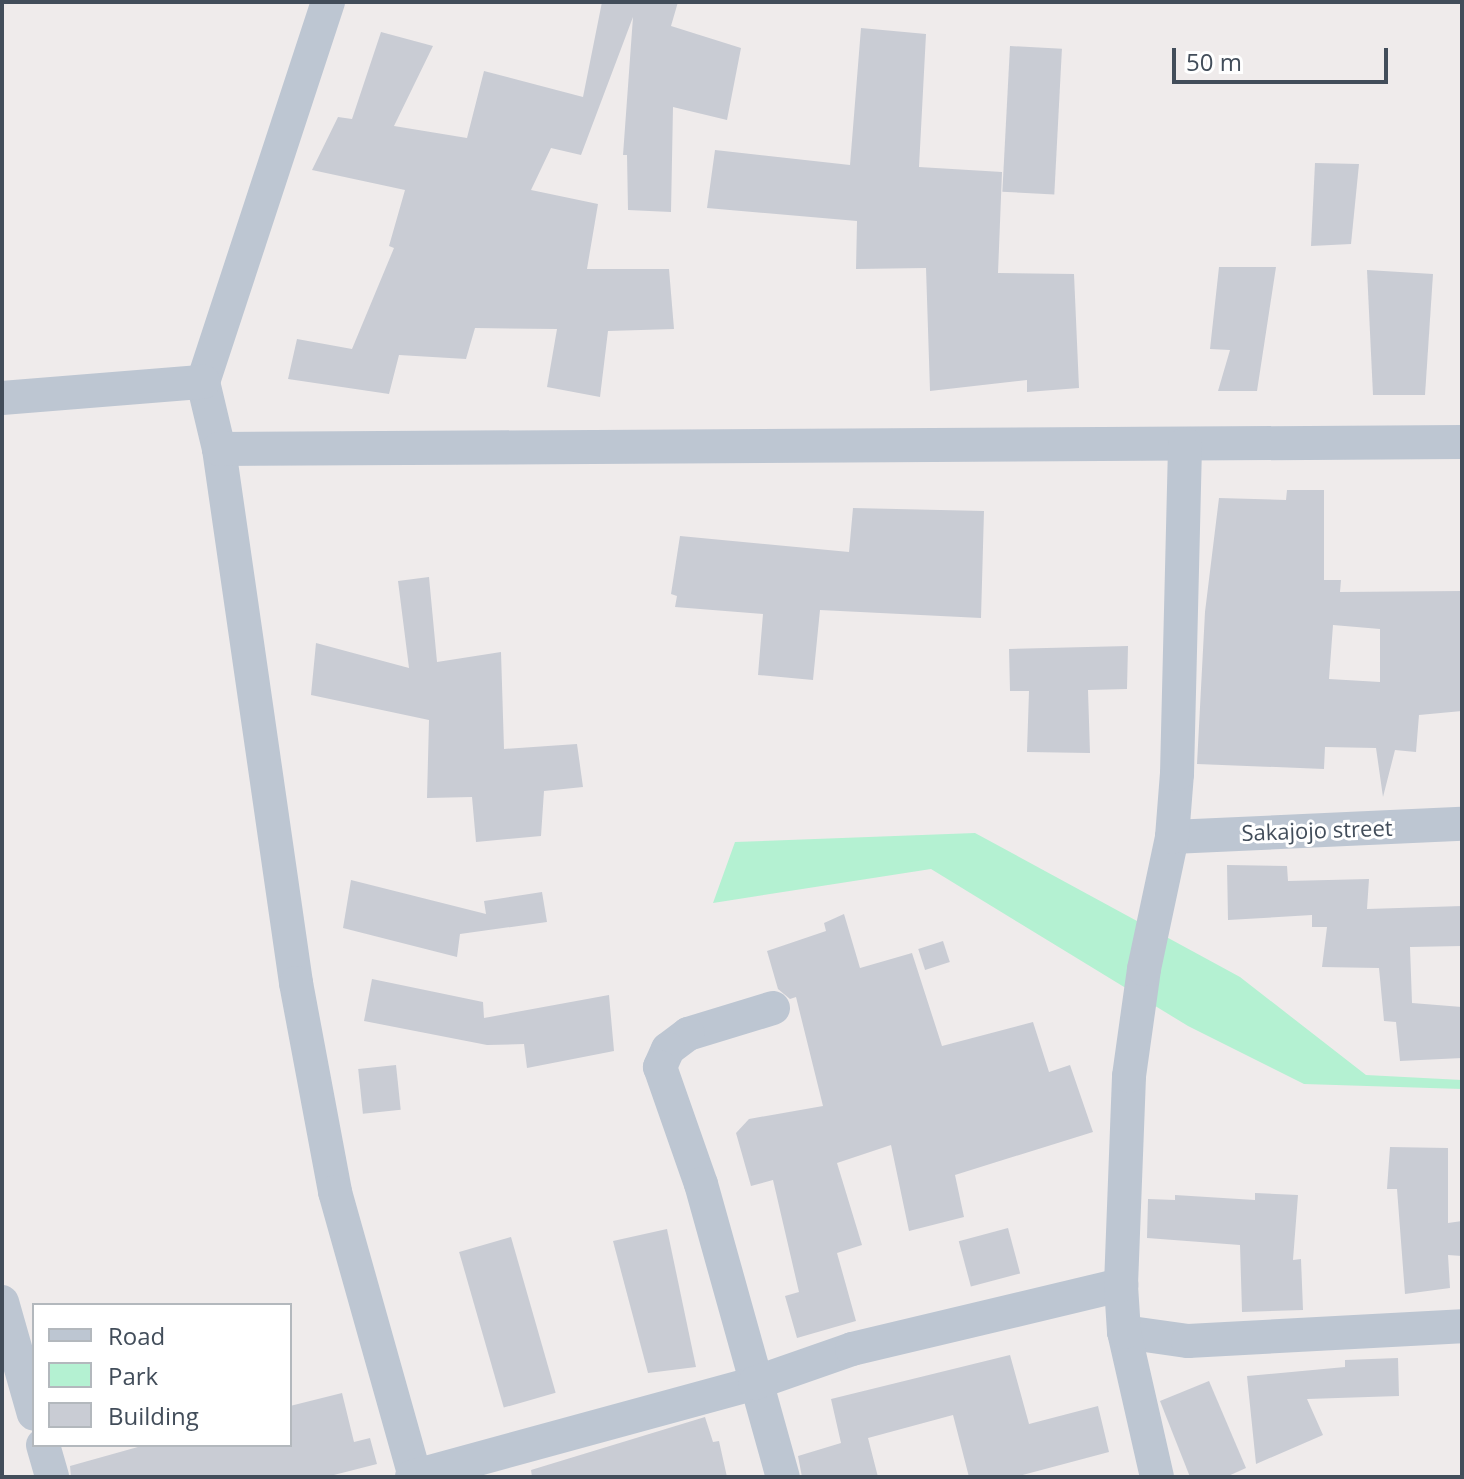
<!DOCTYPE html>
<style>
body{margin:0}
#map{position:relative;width:1464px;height:1479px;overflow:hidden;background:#efebeb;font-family:"Open Sans",sans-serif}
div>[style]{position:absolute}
.green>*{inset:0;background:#b4f1d2}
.building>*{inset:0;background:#c9ccd4;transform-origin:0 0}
.street>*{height:34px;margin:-17px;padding:0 17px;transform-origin:17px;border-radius:17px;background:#bdc6d2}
span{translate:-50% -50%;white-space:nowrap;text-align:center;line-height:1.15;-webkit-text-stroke:6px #fff;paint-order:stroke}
.street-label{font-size:22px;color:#424d5a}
.frame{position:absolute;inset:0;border:4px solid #424d5a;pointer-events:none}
.legend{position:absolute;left:32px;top:1303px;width:260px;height:144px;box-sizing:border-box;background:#fff;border:2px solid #b3b8bd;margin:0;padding:10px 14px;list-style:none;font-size:24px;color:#424d5a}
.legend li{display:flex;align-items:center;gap:16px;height:40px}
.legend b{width:40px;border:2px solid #b3b8bd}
.scale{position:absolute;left:1172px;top:48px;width:216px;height:36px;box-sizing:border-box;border:4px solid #424d5a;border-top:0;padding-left:10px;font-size:24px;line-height:28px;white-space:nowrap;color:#424d5a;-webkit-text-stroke:6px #fff;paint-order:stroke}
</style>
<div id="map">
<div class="green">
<i style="clip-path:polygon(975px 833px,1240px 977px,1366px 1075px,1462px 1080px,1462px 1089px,1304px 1084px,1188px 1026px,931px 869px,713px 903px,735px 842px)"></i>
</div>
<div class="building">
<i style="clip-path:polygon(602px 2px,678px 2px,671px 26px,741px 48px,727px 120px,673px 107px,671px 212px,628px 210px,627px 155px,623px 155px,633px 17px,581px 155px,551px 148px,531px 190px,598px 204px,587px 269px,669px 269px,674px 329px,608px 331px,600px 397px,547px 387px,557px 329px,475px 328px,466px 359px,399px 355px,389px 394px,288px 379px,297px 339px,352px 349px,394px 248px,389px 246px,405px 190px,312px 170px,338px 117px,352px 119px,381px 32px,433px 46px,394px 126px,467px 138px,484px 71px,583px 97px)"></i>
<i style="clip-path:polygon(861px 28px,926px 34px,919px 167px,1002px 172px,998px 273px,1074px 274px,1079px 388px,1027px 392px,1027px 380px,930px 391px,926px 268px,856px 269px,857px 221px,707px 208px,715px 150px,850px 165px)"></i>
<i style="left:1010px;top:46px;width:52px;height:146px;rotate:3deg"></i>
<i style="clip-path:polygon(1315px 163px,1359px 164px,1351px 244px,1311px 246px)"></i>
<i style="clip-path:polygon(1219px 267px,1276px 267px,1257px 391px,1218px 391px,1230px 350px,1210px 349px)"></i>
<i style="clip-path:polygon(1367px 270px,1433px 274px,1425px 395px,1373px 395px)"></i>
<i style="clip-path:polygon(evenodd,1287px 490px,1324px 490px,1324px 580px,1341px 580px,1340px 592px,1462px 591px,1462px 711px,1419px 715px,1416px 752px,1395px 750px,1383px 797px,1376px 748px,1325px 747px,1324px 769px,1197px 764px,1205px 612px,1219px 498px,1286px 500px,1287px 490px,1333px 625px,1380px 629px,1380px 682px,1329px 679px,1333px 625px)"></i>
<i style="clip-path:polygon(853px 508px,984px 511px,981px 618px,820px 610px,813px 680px,758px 675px,763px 614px,675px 607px,677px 596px,671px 594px,680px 536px,849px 552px)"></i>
<i style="clip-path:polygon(429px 577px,437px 662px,501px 652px,504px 749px,577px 744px,583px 787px,544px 791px,541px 836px,476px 842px,472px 797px,427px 798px,429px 720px,311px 695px,316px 643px,409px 668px,398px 581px)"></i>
<i style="clip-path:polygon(1128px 646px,1127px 689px,1088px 690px,1090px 753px,1027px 752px,1029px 691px,1010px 691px,1009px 649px)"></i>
<i style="clip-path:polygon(1227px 865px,1287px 866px,1288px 881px,1369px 879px,1367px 909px,1462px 906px,1462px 946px,1410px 947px,1412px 1003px,1462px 1007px,1462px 1058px,1400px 1061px,1396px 1022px,1384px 1021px,1379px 968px,1322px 967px,1327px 927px,1312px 927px,1312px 915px,1228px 920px)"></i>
<i style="clip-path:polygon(351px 880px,486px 914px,484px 901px,542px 892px,547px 922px,460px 934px,457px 957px,343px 928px)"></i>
<i style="clip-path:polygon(844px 914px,860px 968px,912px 953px,942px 1046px,1033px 1022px,1049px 1072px,1070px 1065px,1093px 1132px,955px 1175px,964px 1217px,909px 1231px,891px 1145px,837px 1163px,862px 1245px,837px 1253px,856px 1321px,797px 1338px,785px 1296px,799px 1292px,773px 1180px,751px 1186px,736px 1133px,749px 1119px,823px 1106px,796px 997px,790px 999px,778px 989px,767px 951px,826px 931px,824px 923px)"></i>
<i style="left:943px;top:941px;width:22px;height:26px;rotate:72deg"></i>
<i style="clip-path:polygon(372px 979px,483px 1002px,484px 1018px,609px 995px,614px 1051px,527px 1068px,524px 1044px,487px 1045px,364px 1021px)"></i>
<i style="left:396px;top:1065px;width:45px;height:38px;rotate:84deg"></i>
<i style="clip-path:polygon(1390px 1147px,1448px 1148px,1448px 1223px,1462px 1221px,1462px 1256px,1448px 1255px,1450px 1288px,1405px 1294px,1397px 1189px,1387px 1189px)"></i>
<i style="clip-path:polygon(1255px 1193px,1298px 1195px,1293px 1260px,1301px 1259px,1303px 1310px,1242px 1312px,1240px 1245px,1147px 1238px,1148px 1199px,1175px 1200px,1175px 1195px,1255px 1200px)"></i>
<i style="left:1008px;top:1228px;width:47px;height:51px;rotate:75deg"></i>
<i style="clip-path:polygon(667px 1229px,696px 1367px,648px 1373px,613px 1241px)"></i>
<i style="left:511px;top:1237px;width:162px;height:54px;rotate:74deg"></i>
<i style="clip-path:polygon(1010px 1355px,1029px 1424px,1098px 1406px,1109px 1452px,1015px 1477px,969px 1477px,953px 1415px,868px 1438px,878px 1477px,802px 1477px,798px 1456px,841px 1443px,831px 1399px)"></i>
<i style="clip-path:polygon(1398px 1358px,1399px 1396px,1307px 1399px,1323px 1435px,1256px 1464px,1247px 1376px,1345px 1367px,1345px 1360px)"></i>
<i style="clip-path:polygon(1209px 1381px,1246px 1468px,1226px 1477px,1190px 1477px,1160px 1401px)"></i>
<i style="clip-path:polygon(342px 1393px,354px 1442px,370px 1438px,377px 1464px,326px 1477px,71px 1477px,70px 1466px,145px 1445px,290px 1445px,290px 1406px)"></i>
<i style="clip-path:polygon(705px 1417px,713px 1442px,719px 1441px,727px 1477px,532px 1477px,531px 1470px)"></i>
</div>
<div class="street">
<i style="left:328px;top:2px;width:400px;rotate:108.2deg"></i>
<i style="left:203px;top:382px;width:69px;rotate:76.6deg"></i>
<i style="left:219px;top:449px;width:540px;rotate:81.79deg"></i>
<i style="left:296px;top:983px;width:213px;rotate:79.4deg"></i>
<i style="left:335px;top:1192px;width:296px;rotate:74.3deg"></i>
<i style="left:2px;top:398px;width:202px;rotate:-4.6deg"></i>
<i style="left:219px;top:449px;width:1243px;rotate:-0.32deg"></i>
<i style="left:1172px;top:837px;width:290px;rotate:-2.6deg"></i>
<i style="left:773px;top:1008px;width:89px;rotate:163deg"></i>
<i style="left:688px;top:1034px;width:25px;rotate:143deg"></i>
<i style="left:668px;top:1049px;width:20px;rotate:114deg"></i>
<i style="left:660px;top:1067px;width:124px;rotate:70.7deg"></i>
<i style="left:701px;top:1184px;width:304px;rotate:74.4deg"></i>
<i style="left:2px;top:1302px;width:116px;rotate:74.1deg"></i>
<i style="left:1124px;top:1332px;width:65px;rotate:8deg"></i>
<i style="left:1188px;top:1341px;width:274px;rotate:-3.1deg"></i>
<i style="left:43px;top:1445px;width:33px;rotate:74deg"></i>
<i style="left:412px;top:1477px;width:356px;rotate:-15.3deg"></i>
<i style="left:755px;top:1383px;width:103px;rotate:-19.3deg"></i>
<i style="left:852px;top:1349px;width:277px;rotate:-13.4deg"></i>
<i style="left:1157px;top:1477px;width:149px;rotate:-102.8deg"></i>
<i style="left:1124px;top:1332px;width:47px;rotate:-93.7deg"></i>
<i style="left:1121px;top:1285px;width:209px;rotate:-87.8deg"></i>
<i style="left:1129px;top:1076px;width:108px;rotate:-82deg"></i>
<i style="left:1144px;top:969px;width:135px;rotate:-78deg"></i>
<i style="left:1172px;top:837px;width:63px;rotate:-85.5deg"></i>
<i style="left:1177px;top:774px;width:330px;rotate:-88.6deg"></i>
</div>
<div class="street-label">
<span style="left:1317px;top:830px;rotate:-2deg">Sakajojo street</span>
</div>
<div class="frame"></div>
<ul class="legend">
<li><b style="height:10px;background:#bdc6d2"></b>Road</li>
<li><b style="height:22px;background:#b4f1d2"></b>Park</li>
<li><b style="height:22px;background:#c9ccd4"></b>Building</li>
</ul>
<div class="scale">50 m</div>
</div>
